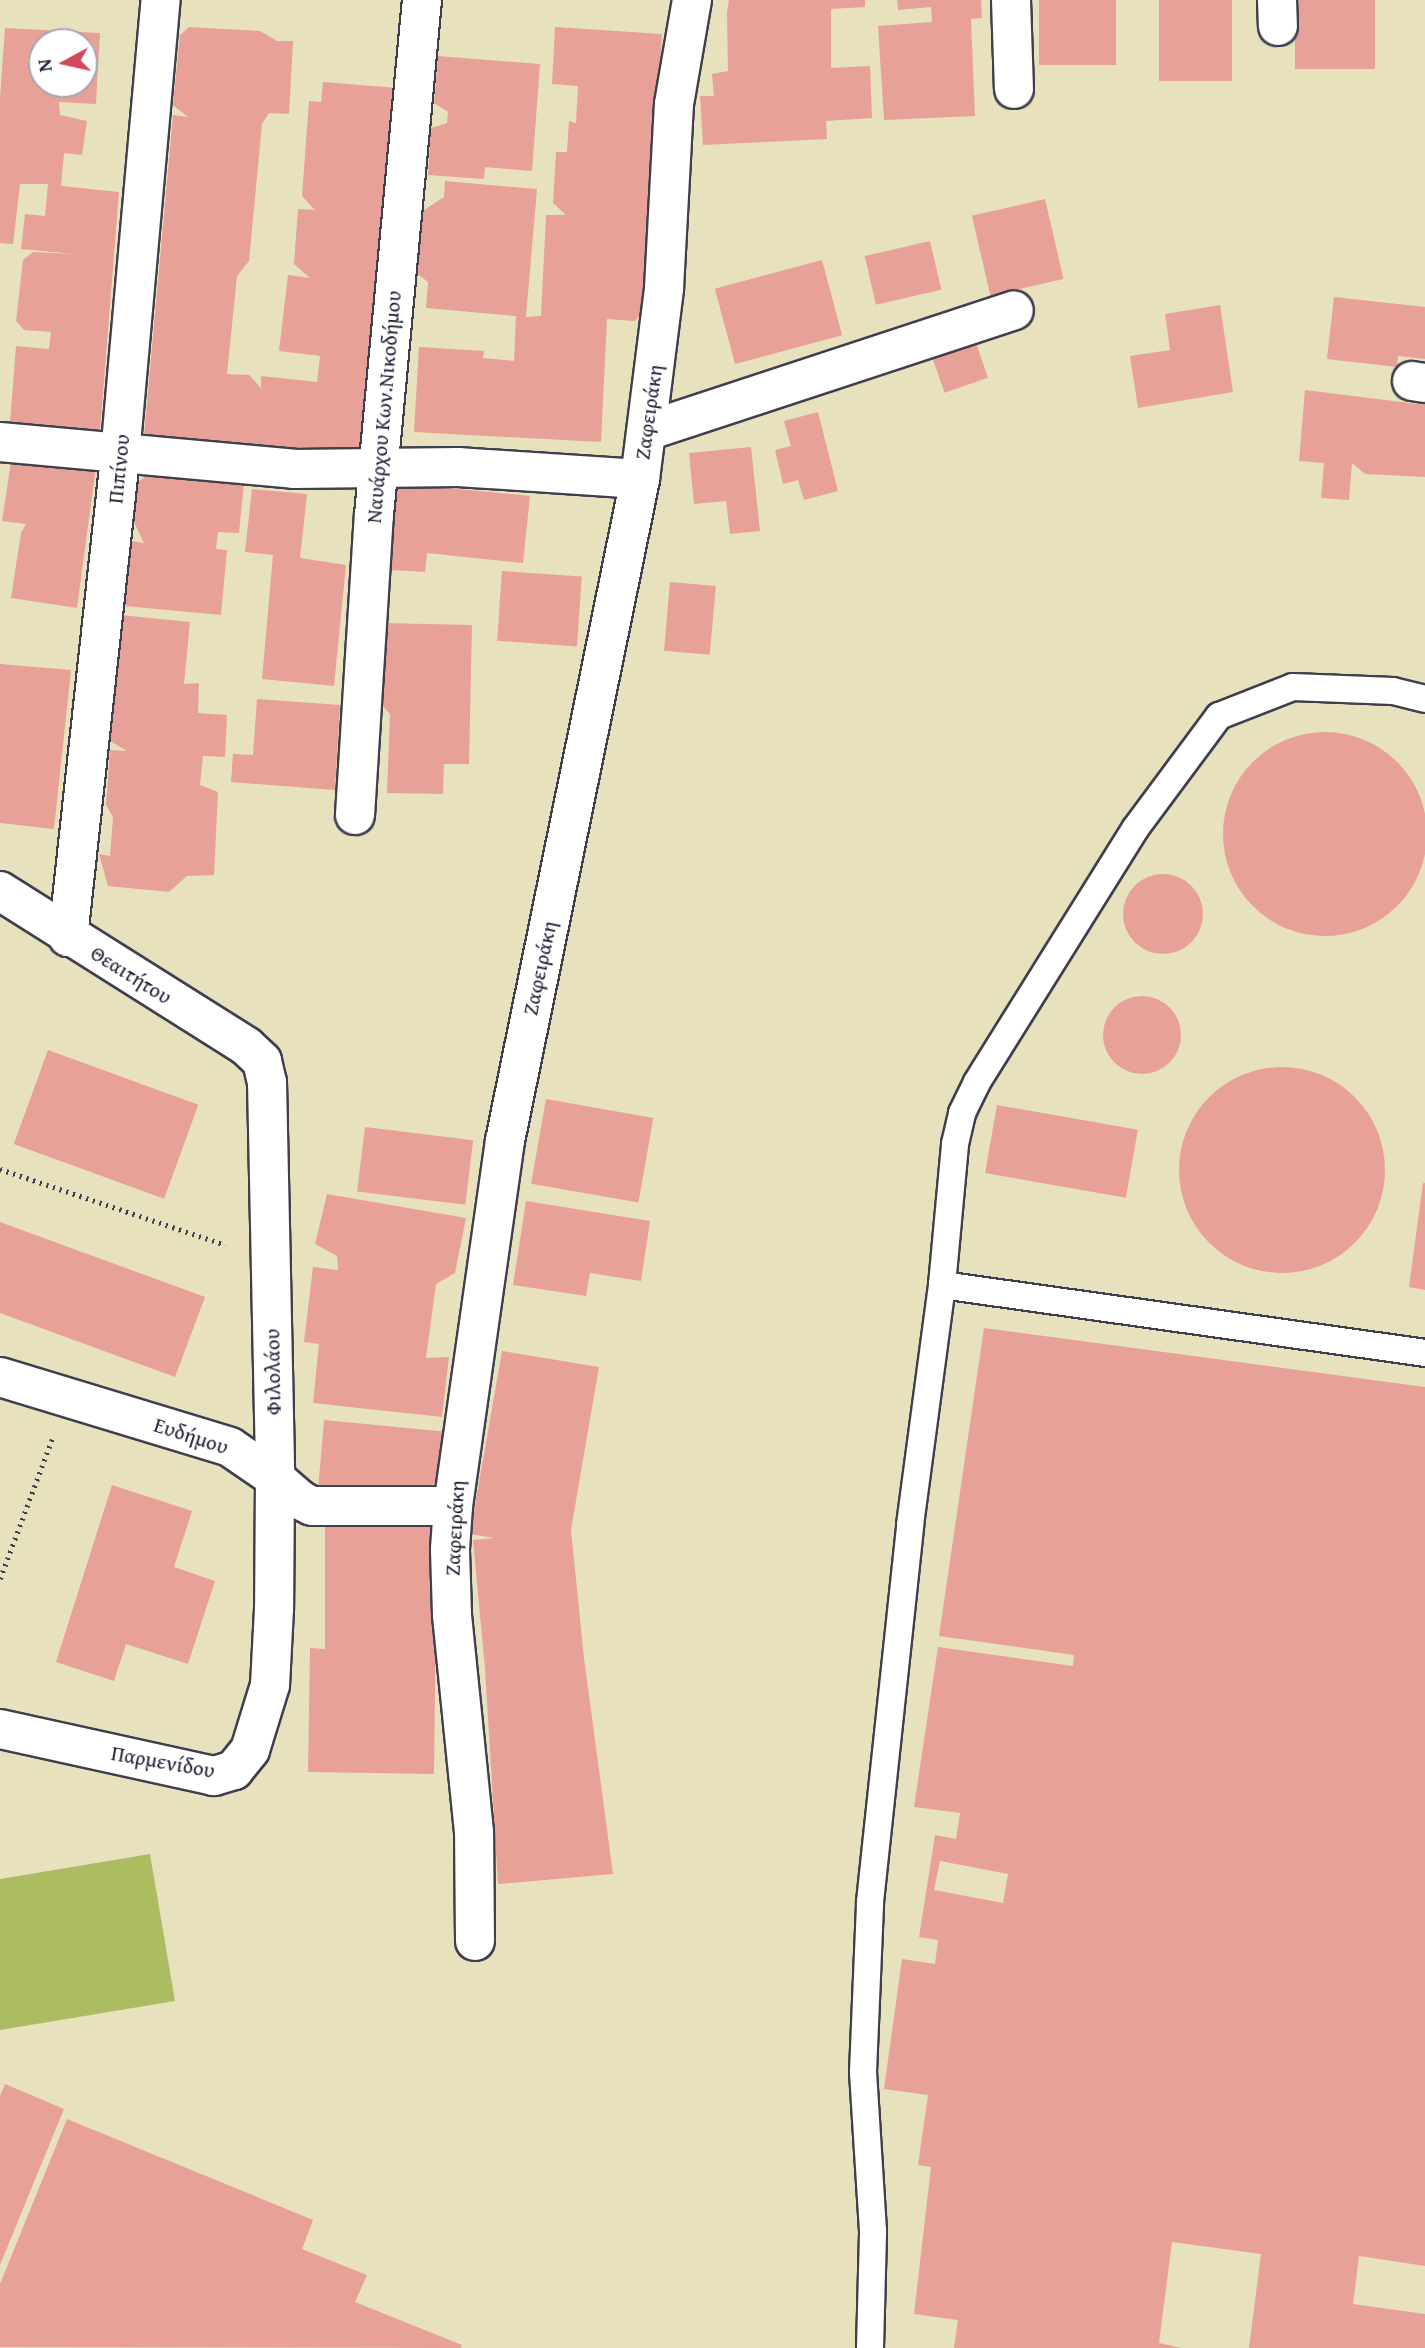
<!DOCTYPE html>
<meta charset="utf-8">
<style>
body{margin:0}
#map{position:relative;width:1425px;height:2348px;overflow:hidden;background:#e8e1bd;font-family:"Gentium Book Plus",serif}
div>[style]{position:absolute}
.green>*{inset:0;background:#abbd60}
.building>*{inset:0;background:#e8a198;transform-origin:0 0}
.round{border-radius:50%}
.path>*{height:4.5px;margin-top:-2.25px;transform-origin:0;background:repeating-linear-gradient(90deg,#403f4e 0 2px,transparent 0 7px)}
.roads{filter:drop-shadow(2px 0 #403f4e) drop-shadow(-2px 0 #403f4e) drop-shadow(0 2px #403f4e) drop-shadow(0 -2px #403f4e)}
.service>*{height:26px;margin:-13px;padding:0 13px;transform-origin:13px;border-radius:13px;background:#fff}
.minor>*{height:38px;margin:-19px;padding:0 19px;transform-origin:19px;border-radius:19px;background:#fff}
span{translate:-50% -50%;white-space:nowrap;text-align:center;line-height:1.15;-webkit-text-stroke:5px #fff;paint-order:stroke}
.street-label{font-size:21px;color:#22223b}
.north{position:absolute;left:28px;top:28px;width:70px;height:70px;box-sizing:border-box;background:#fff;border:2px solid #a7a7b1;border-radius:50%;rotate:262deg;font-size:19px;font-weight:700;line-height:28px;text-align:center;color:#22223b}
.north::after{content:'';display:block;margin:auto;width:24px;height:32px;background:#d1495b;clip-path:polygon(50% 0,100% 100%,50% 72%,0 100%)}
</style>
<div id="map">
<div class="green">
<i style="clip-path:polygon(150px 1854px,175px 2001px,0 2030px,0 1879px)"></i>
</div>
<div class="building">
<i style="clip-path:polygon(729px 0,865px 0,865px 7px,831px 9px,831px 68px,870px 66px,872px 118px,826px 121px,827px 139px,703px 145px,700px 96px,714px 96px,712px 74px,728px 71px,727px 12px)"></i>
<i style="clip-path:polygon(897px 0,981px 0,982px 18px,971px 19px,975px 116px,884px 120px,878px 26px,932px 22px,931px 7px,898px 10px)"></i>
<i style="left:1039px;top:0;width:77px;height:65px"></i>
<i style="left:1159px;top:0;width:73px;height:81px"></i>
<i style="left:1295px;top:0;width:80px;height:69px"></i>
<i style="clip-path:polygon(189px 27px,260px 31px,277px 41px,293px 41px,289px 114px,269px 113px,262px 124px,249px 261px,237px 276px,227px 374px,249px 375px,261px 388px,261px 376px,317px 382px,320px 356px,279px 351px,288px 275px,310px 278px,294px 264px,298px 209px,315px 210px,302px 196px,309px 101px,321px 102px,323px 82px,397px 88px,366px 455px,144px 436px,173px 115px,188px 117px,173px 105px,180px 35px)"></i>
<i style="clip-path:polygon(555px 27px,662px 34px,644px 310px,635px 321px,607px 319px,601px 442px,414px 432px,419px 347px,484px 351px,483px 358px,514px 361px,516px 316px,426px 308px,428px 282px,418px 274px,421px 212px,444px 197px,445px 181px,537px 189px,526px 317px,541px 316px,546px 215px,566px 215px,553px 203px,556px 152px,567px 152px,569px 121px,576px 123px,578px 86px,552px 84px)"></i>
<i style="clip-path:polygon(evenodd,5px 28px,100px 33px,96px 104px,59px 102px,60px 115px,87px 121px,82px 155px,64px 153px,61px 186px,119px 192px,100px 431px,10px 423px,16px 346px,49px 349px,51px 332px,24px 330px,16px 321px,23px 260px,33px 252px,74px 254px,21px 249px,25px 214px,45px 216px,48px 184px,20px 184px,13px 244px,0 243px,0 98px,5px 28px,42px 42px,84px 42px,84px 84px,42px 84px,42px 42px)"></i>
<i style="clip-path:polygon(438px 56px,540px 64px,532px 171px,485px 167px,484px 179px,428px 175px,431px 128px,447px 123px,448px 112px,434px 103px)"></i>
<i style="left:1045px;top:199px;width:82px;height:75px;rotate:77deg"></i>
<i style="left:930px;top:241px;width:50px;height:67px;rotate:77deg"></i>
<i style="left:822px;top:260px;width:78px;height:111px;rotate:75deg"></i>
<i style="clip-path:polygon(1334px 297px,1425px 307px,1425px 359px,1398px 356px,1397px 367px,1327px 359px)"></i>
<i style="clip-path:polygon(1220px 305px,1233px 392px,1138px 408px,1130px 356px,1170px 350px,1165px 314px)"></i>
<i style="left:975px;top:340px;width:40px;height:46px;rotate:71deg"></i>
<i style="clip-path:polygon(1305px 390px,1425px 405px,1425px 477px,1365px 474px,1352px 463px,1349px 500px,1321px 498px,1324px 463px,1299px 461px)"></i>
<i style="clip-path:polygon(818px 412px,838px 491px,804px 500px,798px 480px,783px 484px,775px 450px,791px 446px,784px 421px)"></i>
<i style="clip-path:polygon(751px 447px,760px 531px,730px 534px,726px 501px,694px 504px,689px 453px)"></i>
<i style="clip-path:polygon(12px 455px,96px 467px,77px 608px,11px 598px,21px 533px,26px 524px,2px 521px)"></i>
<i style="clip-path:polygon(148px 475px,244px 483px,239px 533px,218px 532px,216px 549px,227px 550px,221px 615px,125px 606px,131px 541px,144px 543px,134px 522px,135px 484px)"></i>
<i style="clip-path:polygon(396px 483px,530px 496px,523px 563px,427px 553px,425px 572px,391px 570px)"></i>
<i style="clip-path:polygon(252px 489px,307px 494px,300px 558px,346px 565px,334px 686px,262px 679px,273px 555px,245px 552px)"></i>
<i style="left:502px;top:571px;width:80px;height:70px;rotate:4deg"></i>
<i style="left:670px;top:582px;width:46px;height:69px;rotate:5deg"></i>
<i style="clip-path:polygon(120px 615px,190px 622px,184px 684px,199px 683px,198px 713px,227px 715px,225px 757px,203px 756px,200px 785px,218px 792px,214px 875px,187px 876px,169px 892px,108px 886px,99px 854px,110px 856px,113px 817px,106px 805px,110px 750px,127px 751px,110px 741px)"></i>
<i style="clip-path:polygon(382px 623px,472px 625px,469px 764px,444px 764px,443px 794px,387px 793px,390px 714px,380px 703px)"></i>
<i style="clip-path:polygon(0 664px,71px 670px,54px 829px,0 823px)"></i>
<i style="clip-path:polygon(257px 699px,340px 705px,335px 790px,231px 782px,233px 754px,253px 755px)"></i>
<i class="round" style="left:1223px;top:732px;width:204px;height:204px"></i>
<i class="round" style="left:1123px;top:874px;width:80px;height:80px"></i>
<i class="round" style="left:1103px;top:996px;width:78px;height:78px"></i>
<i style="left:48px;top:1050px;width:160px;height:100px;rotate:20deg"></i>
<i class="round" style="left:1179px;top:1067px;width:206px;height:206px"></i>
<i style="left:546px;top:1099px;width:109px;height:86px;rotate:10deg"></i>
<i style="left:997px;top:1105px;width:143px;height:69px;rotate:10deg"></i>
<i style="left:365px;top:1127px;width:109px;height:65px;rotate:7deg"></i>
<i style="clip-path:polygon(1423px 1183px,1425px 1183px,1425px 1290px,1409px 1287px)"></i>
<i style="clip-path:polygon(327px 1194px,466px 1218px,455px 1273px,436px 1284px,426px 1358px,449px 1357px,442px 1417px,313px 1403px,319px 1344px,304px 1342px,313px 1267px,338px 1270px,337px 1256px,315px 1244px)"></i>
<i style="clip-path:polygon(526px 1201px,650px 1221px,641px 1281px,590px 1273px,586px 1296px,513px 1285px)"></i>
<i style="clip-path:polygon(0 1222px,205px 1297px,175px 1377px,0 1313px)"></i>
<i style="clip-path:polygon(evenodd,984px 1328px,1425px 1387px,1425px 2266px,1359px 2256px,1353px 2304px,1425px 2314px,1425px 2348px,1249px 2348px,1261px 2254px,1172px 2242px,1159px 2343px,1181px 2348px,954px 2348px,958px 2320px,914px 2314px,931px 2167px,918px 2165px,928px 2095px,884px 2089px,902px 1959px,935px 1964px,938px 1940px,919px 1937px,935px 1835px,956px 1839px,960px 1813px,914px 1807px,938px 1647px,1073px 1666px,1074px 1655px,939px 1636px,984px 1328px,940px 1861px,1008px 1874px,1003px 1903px,934px 1890px,940px 1861px)"></i>
<i style="clip-path:polygon(502px 1351px,599px 1367px,571px 1530px,584px 1658px,613px 1874px,498px 1884px,485px 1668px,473px 1540px,494px 1538px,470px 1534px)"></i>
<i style="clip-path:polygon(324px 1420px,449px 1432px,442px 1478px,420px 1494px,318px 1490px)"></i>
<i style="clip-path:polygon(112px 1485px,192px 1511px,174px 1567px,215px 1581px,188px 1664px,126px 1644px,114px 1681px,56px 1662px)"></i>
<i style="clip-path:polygon(325px 1520px,437px 1521px,434px 1774px,308px 1772px,310px 1648px,325px 1649px)"></i>
<i style="clip-path:polygon(5px 2084px,64px 2109px,0 2265px,0 2096px)"></i>
<i style="clip-path:polygon(67px 2119px,313px 2220px,302px 2249px,367px 2275px,355px 2302px,462px 2345px,461px 2348px,0 2347px,0 2284px)"></i>
</div>
<div class="path">
<i style="left:0;top:1169px;width:238px;rotate:18.6deg"></i>
<i style="left:0;top:1579px;width:149px;rotate:-69.6deg"></i>
</div>
<div class="roads">
<div class="service">
<i style="left:942px;top:1285px;width:488px;rotate:8deg"></i>
<i style="left:870px;top:2348px;width:117px;rotate:-88.5deg"></i>
<i style="left:873px;top:2231px;width:159px;rotate:-93.6deg"></i>
<i style="left:863px;top:2072px;width:170px;rotate:-87.6deg"></i>
<i style="left:870px;top:1902px;width:379px;rotate:-83.9deg"></i>
<i style="left:910px;top:1525px;width:242px;rotate:-82.4deg"></i>
<i style="left:942px;top:1285px;width:142px;rotate:-84.7deg"></i>
<i style="left:955px;top:1144px;width:32px;rotate:-77deg"></i>
<i style="left:962px;top:1113px;width:34px;rotate:-64deg"></i>
<i style="left:977px;top:1082px;width:298px;rotate:-58deg"></i>
<i style="left:1135px;top:829px;width:141px;rotate:-53.4deg"></i>
<i style="left:1219px;top:716px;width:79px;rotate:-21.4deg"></i>
<i style="left:1293px;top:687px;width:100px;rotate:2.3deg"></i>
<i style="left:1393px;top:691px;width:33px;rotate:14deg"></i>
</div>
<div class="minor">
<i style="left:1011px;top:0;width:89px;rotate:88.1deg"></i>
<i style="left:1277px;top:0;width:26px;rotate:88deg"></i>
<i style="left:1412px;top:381px;width:13px;rotate:9deg"></i>
<i style="left:647px;top:431px;width:386px;rotate:-18.2deg"></i>
<i style="left:0;top:442px;width:295px;rotate:5.2deg"></i>
<i style="left:294px;top:469px;width:164px;rotate:-0.7deg"></i>
<i style="left:458px;top:467px;width:182px;rotate:3.8deg"></i>
<i style="left:355px;top:815px;width:301px;rotate:-86.4deg"></i>
<i style="left:374px;top:515px;width:517px;rotate:-84.68deg"></i>
<i style="left:0;top:891px;width:291px;rotate:32.2deg"></i>
<i style="left:246px;top:1046px;width:22px;rotate:43deg"></i>
<i style="left:262px;top:1061px;width:22px;rotate:77deg"></i>
<i style="left:267px;top:1082px;width:396px;rotate:88.8deg"></i>
<i style="left:275px;top:1478px;width:131px;rotate:90.4deg"></i>
<i style="left:274px;top:1609px;width:76px;rotate:93deg"></i>
<i style="left:270px;top:1685px;width:68px;rotate:107.1deg"></i>
<i style="left:250px;top:1750px;width:26px;rotate:129deg"></i>
<i style="left:234px;top:1770px;width:21px;rotate:163deg"></i>
<i style="left:214px;top:1776px;width:219px;rotate:-167.6deg"></i>
<i style="left:68px;top:937px;width:485px;rotate:-83.8deg"></i>
<i style="left:120px;top:455px;width:457px;rotate:-84.9deg"></i>
<i style="left:0;top:1377px;width:240px;rotate:16.9deg"></i>
<i style="left:230px;top:1447px;width:55px;rotate:34.6deg"></i>
<i style="left:275px;top:1478px;width:33px;rotate:41deg"></i>
<i style="left:300px;top:1500px;width:13px;rotate:27deg"></i>
<i style="left:312px;top:1506px;width:141px"></i>
<i style="left:475px;top:1941px;width:109px;rotate:-90.5deg"></i>
<i style="left:474px;top:1832px;width:219px;rotate:-95.8deg"></i>
<i style="left:452px;top:1614px;width:65px;rotate:-91.8deg"></i>
<i style="left:450px;top:1549px;width:43px;rotate:-86deg"></i>
<i style="left:453px;top:1506px;width:369px;rotate:-81.9deg"></i>
<i style="left:505px;top:1141px;width:676px;rotate:-78.47deg"></i>
<i style="left:640px;top:479px;width:193px;rotate:-82.8deg"></i>
<i style="left:664px;top:288px;width:184px;rotate:-86.9deg"></i>
<i style="left:674px;top:104px;width:106px;rotate:-80.2deg"></i>
</div>
</div>
<div class="street-label">
<span style="left:384px;top:407px;rotate:-85deg">Ναυάρχου Κων.Νικοδήμου</span>
<span style="left:649px;top:412px;rotate:-82deg">Ζαφειράκη</span>
<span style="left:119px;top:469px;rotate:-84deg">Πιπίνου</span>
<span style="left:540px;top:968px;rotate:-78deg">Ζαφειράκη</span>
<span style="left:131px;top:975px;rotate:32deg">Θεαιτήτου</span>
<span style="left:273px;top:1372px;rotate:-91deg">Φιλολάου</span>
<span style="left:191px;top:1436px;rotate:18deg">Ευδήμου</span>
<span style="left:455px;top:1528px;rotate:-87deg">Ζαφειράκη</span>
<span style="left:163px;top:1762px;rotate:10deg">Παρμενίδου</span>
</div>
<div class="north">N</div>
</div>
